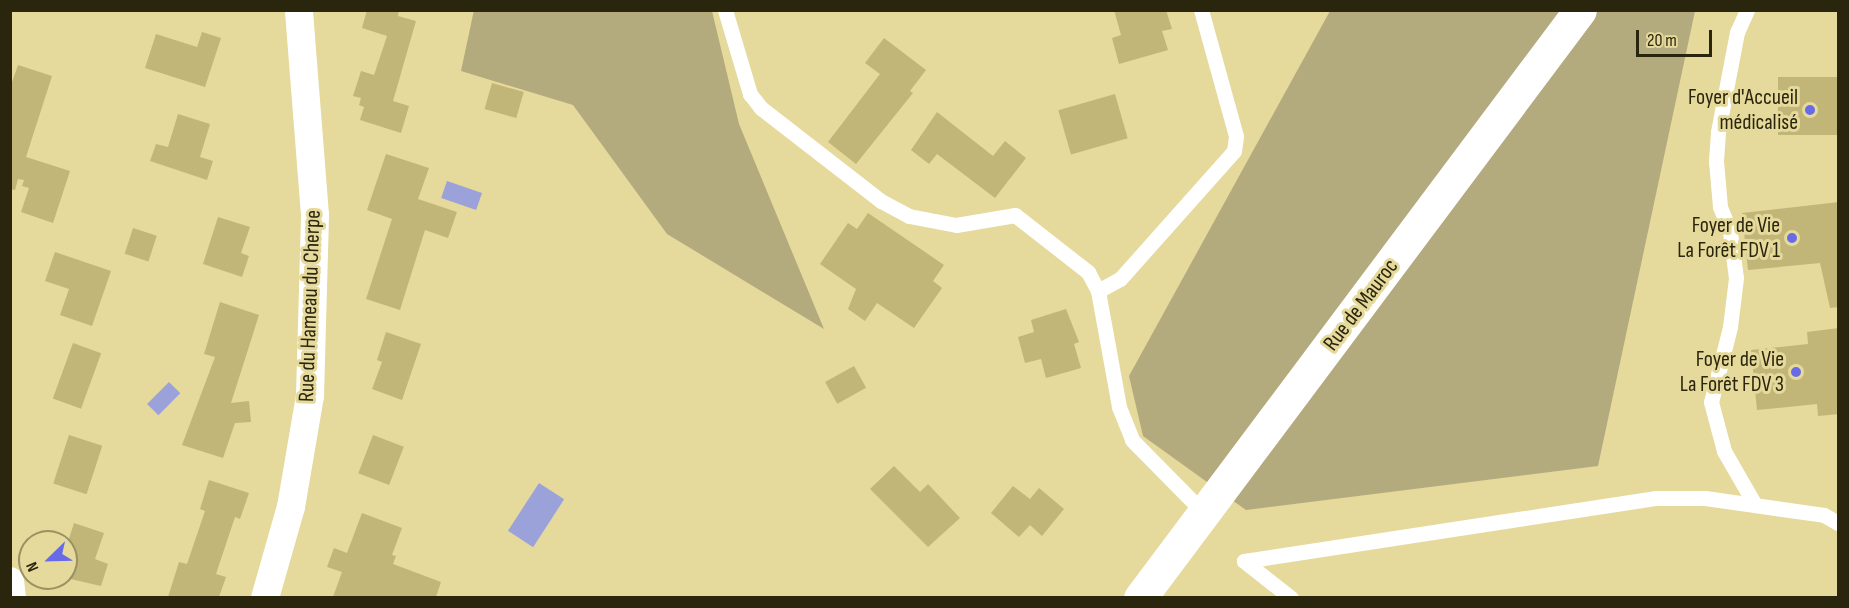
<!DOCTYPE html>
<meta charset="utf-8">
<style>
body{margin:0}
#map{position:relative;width:1849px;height:608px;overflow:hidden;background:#e5d99b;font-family:"Sofia Sans Condensed",sans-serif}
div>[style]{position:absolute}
.green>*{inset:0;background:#b3aa7d}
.water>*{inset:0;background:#9ba2da;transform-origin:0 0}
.building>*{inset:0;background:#c1b578;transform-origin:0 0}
.service>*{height:15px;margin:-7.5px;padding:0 7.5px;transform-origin:7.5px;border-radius:7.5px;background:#fff}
.minor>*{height:28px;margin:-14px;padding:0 14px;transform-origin:14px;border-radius:14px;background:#fff}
.tertiary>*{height:33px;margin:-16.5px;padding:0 16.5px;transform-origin:16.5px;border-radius:16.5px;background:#fff}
.dots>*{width:16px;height:16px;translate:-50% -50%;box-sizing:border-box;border:3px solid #e5d99b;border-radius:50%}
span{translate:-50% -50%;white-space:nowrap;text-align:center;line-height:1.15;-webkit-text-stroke:6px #e5d99b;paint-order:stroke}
.poi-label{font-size:22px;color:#2a250d}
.right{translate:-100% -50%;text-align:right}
.street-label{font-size:22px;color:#2a250d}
.frame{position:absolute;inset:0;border:12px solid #2a250d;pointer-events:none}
.north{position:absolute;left:18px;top:530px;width:60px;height:60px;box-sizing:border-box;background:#e5d99b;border:2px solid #9a9162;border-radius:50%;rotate:247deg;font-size:16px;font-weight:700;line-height:24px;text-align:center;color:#2a250d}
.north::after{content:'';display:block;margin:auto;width:21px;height:27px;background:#686be5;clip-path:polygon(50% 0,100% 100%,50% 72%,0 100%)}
.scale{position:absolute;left:1636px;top:30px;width:76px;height:27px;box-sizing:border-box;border:3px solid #2a250d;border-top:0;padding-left:8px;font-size:18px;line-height:21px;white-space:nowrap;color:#2a250d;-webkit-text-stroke:4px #e5d99b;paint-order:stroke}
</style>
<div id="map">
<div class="green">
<i style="clip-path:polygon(474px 10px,712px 11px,739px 124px,824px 329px,667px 234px,573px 105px,461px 71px)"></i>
<i style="clip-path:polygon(1330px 11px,1695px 11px,1598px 466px,1246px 510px,1143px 436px,1129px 376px)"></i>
</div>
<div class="water">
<i style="left:447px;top:181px;width:37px;height:18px;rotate:19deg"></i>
<i style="left:169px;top:382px;width:16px;height:31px;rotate:45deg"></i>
<i style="left:539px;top:483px;width:30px;height:57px;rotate:33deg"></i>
</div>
<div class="building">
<i style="clip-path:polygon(367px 10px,399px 10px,398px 16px,416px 21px,393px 101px,409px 106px,401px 133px,360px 120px,364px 107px,359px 105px,361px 98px,353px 96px,361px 71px,374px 75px,387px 36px,362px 28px)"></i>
<i style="clip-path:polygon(1114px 10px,1166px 10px,1172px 29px,1162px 31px,1168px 50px,1119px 64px,1112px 38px,1121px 35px)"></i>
<i style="clip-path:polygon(202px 32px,221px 38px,205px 87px,145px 68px,156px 34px,197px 47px)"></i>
<i style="clip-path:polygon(884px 38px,926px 70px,910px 91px,913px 93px,856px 164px,828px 142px,880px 74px,865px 63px)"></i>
<i style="clip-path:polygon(18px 65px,52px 76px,26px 157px,70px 171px,53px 223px,21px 212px,29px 188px,22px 186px,24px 180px,18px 179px,15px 190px,10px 189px,10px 88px)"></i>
<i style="left:1839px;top:77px;width:58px;height:61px;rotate:90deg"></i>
<i style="left:492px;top:83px;width:33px;height:27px;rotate:16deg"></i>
<i style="left:1115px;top:94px;width:46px;height:59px;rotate:74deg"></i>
<i style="clip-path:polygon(937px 112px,993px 156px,1005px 141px,1026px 158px,995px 198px,937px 154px,929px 164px,911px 150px)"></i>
<i style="clip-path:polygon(178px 114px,210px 124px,200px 157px,213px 161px,207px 180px,150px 161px,156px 144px,168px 147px)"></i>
<i style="clip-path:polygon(386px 154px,429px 168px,418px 199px,457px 212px,448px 238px,425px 230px,400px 310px,366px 299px,392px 219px,367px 210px)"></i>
<i style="clip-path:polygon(1839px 202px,1839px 307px,1830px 308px,1820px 263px,1748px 270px,1742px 213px)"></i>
<i style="clip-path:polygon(868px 213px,944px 265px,933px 281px,942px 288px,914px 328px,877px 303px,865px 321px,848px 309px,856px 289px,820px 264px,848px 223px,857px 229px)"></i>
<i style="clip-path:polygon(218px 217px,250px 227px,241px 253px,249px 256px,242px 277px,203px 264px)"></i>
<i style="left:133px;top:228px;width:25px;height:27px;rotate:18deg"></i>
<i style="clip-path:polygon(55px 252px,111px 271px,92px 326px,60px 315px,69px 289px,45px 281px)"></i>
<i style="clip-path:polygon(220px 302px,259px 315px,231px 403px,249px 401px,251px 422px,235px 423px,223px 458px,182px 445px,215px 357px,204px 354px)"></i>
<i style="clip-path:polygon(1066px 309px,1079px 342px,1074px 344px,1081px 368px,1046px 378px,1041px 359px,1025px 363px,1018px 337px,1034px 332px,1031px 320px)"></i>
<i style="clip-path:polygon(1839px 328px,1839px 414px,1818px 416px,1817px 404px,1757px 410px,1751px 350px,1808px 344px,1807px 332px)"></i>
<i style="clip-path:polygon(386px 332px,421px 344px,402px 400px,372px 389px,382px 362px,377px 360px)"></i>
<i style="left:73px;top:343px;width:30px;height:59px;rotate:20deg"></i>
<i style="left:854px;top:366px;width:25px;height:33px;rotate:61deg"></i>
<i style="left:69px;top:435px;width:35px;height:51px;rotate:18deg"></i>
<i style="left:373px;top:435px;width:33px;height:41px;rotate:21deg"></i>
<i style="clip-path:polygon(894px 466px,920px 492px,928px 484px,960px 518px,928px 547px,870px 489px)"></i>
<i style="clip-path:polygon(209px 480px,249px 493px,240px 519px,235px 517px,216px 574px,226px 577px,219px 597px,168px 597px,179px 562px,187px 564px,205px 511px,200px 509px)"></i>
<i style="clip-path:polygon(1013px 486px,1030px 499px,1039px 488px,1064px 509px,1042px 536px,1030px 525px,1019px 537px,991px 513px)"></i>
<i style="clip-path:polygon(362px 513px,402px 528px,392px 555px,396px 556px,393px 564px,441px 582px,436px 597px,333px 597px,342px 572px,327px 567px,334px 548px,347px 553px)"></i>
<i style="clip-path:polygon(74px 523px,104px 533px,95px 559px,108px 564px,101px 586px,66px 578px,66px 548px)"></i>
</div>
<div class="service">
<i style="left:725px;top:10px;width:88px;rotate:73.4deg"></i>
<i style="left:750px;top:94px;width:18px;rotate:52deg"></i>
<i style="left:761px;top:108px;width:152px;rotate:37.8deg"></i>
<i style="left:881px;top:201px;width:32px;rotate:28deg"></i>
<i style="left:909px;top:216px;width:48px;rotate:10.8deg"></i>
<i style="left:956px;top:225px;width:60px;rotate:-9.6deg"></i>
<i style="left:1015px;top:215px;width:93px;rotate:38deg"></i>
<i style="left:1088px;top:272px;width:21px;rotate:62deg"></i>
<i style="left:1098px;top:291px;width:118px;rotate:79.7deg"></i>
<i style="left:1119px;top:407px;width:35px;rotate:68deg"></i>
<i style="left:1132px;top:440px;width:103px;rotate:45.4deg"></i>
<i style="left:1747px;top:10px;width:24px;rotate:114deg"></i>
<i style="left:1737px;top:32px;width:102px;rotate:100.8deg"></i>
<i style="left:1718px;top:132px;width:29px;rotate:94deg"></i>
<i style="left:1716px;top:161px;width:46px;rotate:85deg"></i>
<i style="left:1720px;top:207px;width:27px;rotate:68deg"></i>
<i style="left:1730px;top:232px;width:46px;rotate:82.6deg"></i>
<i style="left:1736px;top:278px;width:49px;rotate:97deg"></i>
<i style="left:1730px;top:327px;width:77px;rotate:104.2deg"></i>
<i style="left:1711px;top:402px;width:51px;rotate:75.1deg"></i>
<i style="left:1724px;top:451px;width:62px;rotate:60.1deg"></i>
<i style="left:1098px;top:291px;width:25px;rotate:-29deg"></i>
<i style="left:1120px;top:279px;width:171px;rotate:-48.3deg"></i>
<i style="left:1234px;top:151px;width:15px;rotate:-82deg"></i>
<i style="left:1236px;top:136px;width:131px;rotate:-105.5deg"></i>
<i style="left:1291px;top:598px;width:60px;rotate:-141.8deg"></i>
<i style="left:1244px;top:561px;width:417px;rotate:-8.7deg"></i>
<i style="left:1656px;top:498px;width:49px"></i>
<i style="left:1705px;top:498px;width:120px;rotate:8.1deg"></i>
<i style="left:1824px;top:515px;width:16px;rotate:30deg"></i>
</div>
<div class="minor">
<i style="left:10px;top:581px;width:17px;rotate:83deg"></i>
<i style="left:265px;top:598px;width:95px;rotate:-74.1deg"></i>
<i style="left:291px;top:507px;width:113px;rotate:-80.3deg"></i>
<i style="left:310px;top:396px;width:181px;rotate:-88.4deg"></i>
<i style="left:315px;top:215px;width:206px;rotate:-94.5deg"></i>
</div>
<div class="tertiary">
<i style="left:1140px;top:598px;width:734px;rotate:-53.19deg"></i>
</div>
<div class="dots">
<i style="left:1810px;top:110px;background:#686be5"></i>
<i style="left:1792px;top:238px;background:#686be5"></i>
<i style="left:1796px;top:372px;background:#686be5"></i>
</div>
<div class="poi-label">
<span class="right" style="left:1798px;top:110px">Foyer d'Accueil<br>médicalisé</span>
<span class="right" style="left:1780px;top:238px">Foyer de Vie<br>La Forêt FDV 1</span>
<span class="right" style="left:1784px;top:372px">Foyer de Vie<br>La Forêt FDV 3</span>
</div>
<div class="street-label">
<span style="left:1361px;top:305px;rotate:-53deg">Rue de Mauroc</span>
<span style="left:310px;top:306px;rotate:-88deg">Rue du Hameau du Cherpe</span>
</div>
<div class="frame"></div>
<div class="north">N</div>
<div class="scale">20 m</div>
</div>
